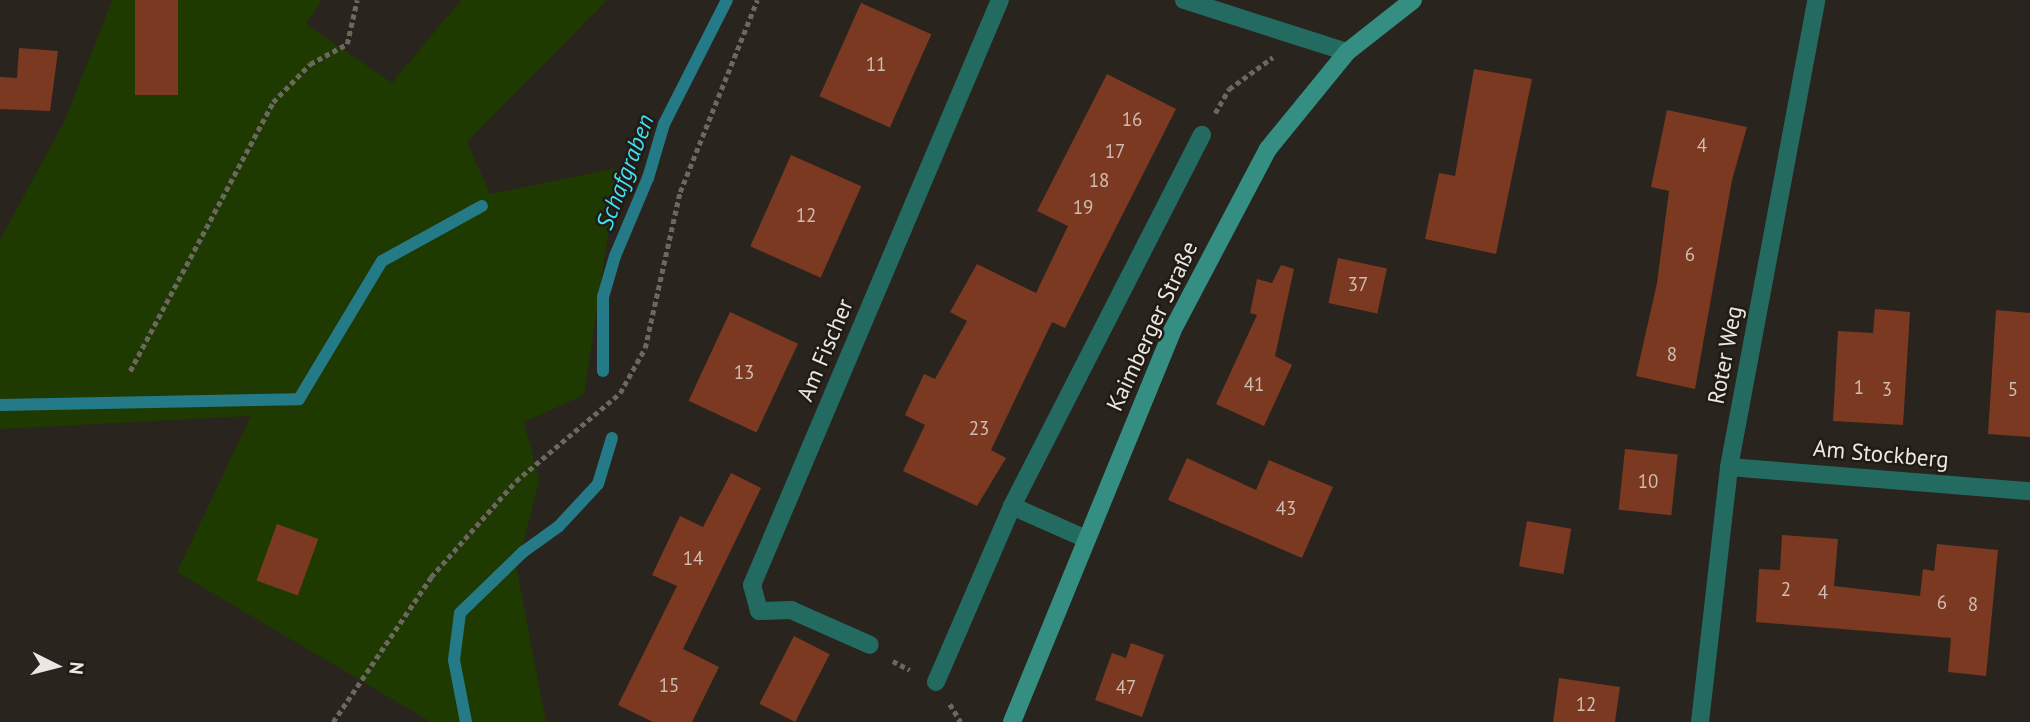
<!DOCTYPE html>
<meta charset="utf-8">
<style>
body{margin:0}
#map{position:relative;width:2030px;height:722px;overflow:hidden;background:#29241d;font-family:"PT Sans",sans-serif}
div>[style]{position:absolute}
.green>*{inset:0;background:#1e3a00}
.stream>*{height:12px;margin:-6px;padding:0 6px;transform-origin:6px;border-radius:6px;background:#257a87}
.building>*{inset:0;background:#7c3921;transform-origin:0 0}
.path>*{height:4.5px;margin-top:-2.25px;transform-origin:0;background:repeating-linear-gradient(90deg,#6c6861 0 5px,transparent 0 8.5px)}
.service>*{height:18px;margin:-9px;padding:0 9px;transform-origin:9px;border-radius:9px;background:#236b61}
.minor>*{height:18px;margin:-9px;padding:0 9px;transform-origin:9px;border-radius:9px;background:#236b61}
.secondary>*{height:18px;margin:-9px;padding:0 9px;transform-origin:9px;border-radius:9px;background:#348f82}
span{translate:-50% -50%;white-space:nowrap;text-align:center;line-height:1.15;-webkit-text-stroke:5px #201b14;paint-order:stroke}
.number-label{font-size:19px;color:#cfbcb2}
.number-label span{-webkit-text-stroke-width:0}
.street-label{font-size:23px;color:#ebe8e3}
.water-label{font-size:24px;color:#3fdff7;font-style:italic}
.north{position:absolute;left:21px;top:631px;width:70px;height:70px;-webkit-text-stroke:5px #201b14;paint-order:stroke;rotate:96deg;font-size:19px;font-weight:700;line-height:28px;text-align:center;color:#ebe8e3}
.north::after{content:'';display:block;margin:auto;width:24px;height:32px;background:#ebe8e3;clip-path:polygon(50% 0,100% 100%,50% 72%,0 100%)}
</style>
<div id="map">
<div class="green">
<i style="clip-path:polygon(112px 0,322px 0,306px 24px,392px 83px,461px 0,607px 0,467px 142px,490px 194px,618px 168px,584px 395px,524px 422px,539px 480px,517px 570px,546px 722px,431px 722px,177px 572px,251px 416px,0 429px,0 240px,65px 120px)"></i>
</div>
<div class="stream">
<i style="left:603px;top:371px;width:74px;rotate:-90deg"></i>
<i style="left:603px;top:297px;width:43px;rotate:-73.7deg"></i>
<i style="left:615px;top:256px;width:85px;rotate:-67.1deg"></i>
<i style="left:648px;top:178px;width:56px;rotate:-73.5deg"></i>
<i style="left:664px;top:124px;width:139px;rotate:-63.1deg"></i>
<i style="left:0;top:405px;width:299px;rotate:-1.1deg"></i>
<i style="left:299px;top:399px;width:161px;rotate:-59deg"></i>
<i style="left:382px;top:261px;width:114px;rotate:-28.8deg"></i>
<i style="left:466px;top:722px;width:63px;rotate:-101deg"></i>
<i style="left:454px;top:660px;width:47px;rotate:-82.7deg"></i>
<i style="left:460px;top:613px;width:88px;rotate:-44.1deg"></i>
<i style="left:523px;top:552px;width:44px;rotate:-35.8deg"></i>
<i style="left:559px;top:526px;width:57px;rotate:-47.1deg"></i>
<i style="left:598px;top:484px;width:48px;rotate:-73.1deg"></i>
</div>
<div class="building">
<i style="left:135px;top:0;width:43px;height:95px"></i>
<i style="left:861px;top:3px;width:77px;height:102px;rotate:24deg"></i>
<i style="clip-path:polygon(19px 48px,58px 51px,50px 111px,0 109px,0 77px,17px 78px)"></i>
<i style="clip-path:polygon(1474px 69px,1532px 79px,1496px 254px,1425px 239px,1439px 173px,1455px 176px)"></i>
<i style="clip-path:polygon(1107px 74px,1176px 109px,1065px 328px,1052px 322px,991px 450px,1006px 458px,977px 506px,903px 471px,925px 425px,905px 415px,924px 374px,935px 379px,967px 321px,950px 312px,977px 264px,1036px 293px,1068px 226px,1037px 211px)"></i>
<i style="clip-path:polygon(1667px 110px,1747px 127px,1732px 180px,1695px 389px,1636px 376px,1657px 283px,1669px 191px,1651px 187px)"></i>
<i style="left:791px;top:155px;width:77px;height:100px;rotate:24deg"></i>
<i style="left:1338px;top:258px;width:50px;height:46px;rotate:12deg"></i>
<i style="clip-path:polygon(1281px 265px,1294px 269px,1275px 356px,1292px 365px,1264px 426px,1216px 404px,1257px 315px,1250px 313px,1257px 279px,1272px 283px)"></i>
<i style="clip-path:polygon(1875px 309px,1910px 312px,1903px 425px,1833px 421px,1838px 331px,1873px 333px)"></i>
<i style="clip-path:polygon(1996px 310px,2030px 313px,2030px 437px,1988px 434px)"></i>
<i style="left:730px;top:312px;width:75px;height:98px;rotate:25deg"></i>
<i style="left:1625px;top:449px;width:53px;height:61px;rotate:6deg"></i>
<i style="clip-path:polygon(1187px 458px,1256px 490px,1269px 460px,1333px 487px,1302px 558px,1168px 500px)"></i>
<i style="clip-path:polygon(731px 473px,761px 488px,683px 649px,719px 667px,692px 722px,653px 722px,618px 705px,677px 586px,652px 575px,680px 516px,703px 527px)"></i>
<i style="left:1527px;top:521px;width:45px;height:46px;rotate:10deg"></i>
<i style="left:277px;top:524px;width:44px;height:60px;rotate:20deg"></i>
<i style="clip-path:polygon(1782px 535px,1838px 539px,1834px 586px,1920px 596px,1923px 569px,1934px 571px,1937px 544px,1998px 550px,1986px 676px,1948px 672px,1951px 638px,1756px 622px,1759px 569px,1780px 570px)"></i>
<i style="left:794px;top:636px;width:40px;height:76px;rotate:27deg"></i>
<i style="clip-path:polygon(1131px 643px,1164px 655px,1142px 717px,1095px 700px,1112px 653px,1126px 658px)"></i>
<i style="clip-path:polygon(1559px 678px,1620px 687px,1615px 722px,1553px 722px)"></i>
</div>
<div class="path">
<i style="left:1215px;top:113px;width:28px;rotate:-60deg"></i>
<i style="left:1229px;top:89px;width:54px;rotate:-36deg"></i>
<i style="left:130px;top:371px;width:305px;rotate:-62deg"></i>
<i style="left:273px;top:102px;width:53px;rotate:-45.8deg"></i>
<i style="left:310px;top:64px;width:42px;rotate:-28.4deg"></i>
<i style="left:347px;top:44px;width:45px;rotate:-77.2deg"></i>
<i style="left:893px;top:661px;width:19px;rotate:28deg"></i>
<i style="left:950px;top:704px;width:21px;rotate:59deg"></i>
<i style="left:333px;top:722px;width:175px;rotate:-55.9deg"></i>
<i style="left:431px;top:577px;width:128px;rotate:-48.5deg"></i>
<i style="left:516px;top:481px;width:136px;rotate:-40.2deg"></i>
<i style="left:620px;top:393px;width:51px;rotate:-60.9deg"></i>
<i style="left:645px;top:348px;width:160px;rotate:-77.4deg"></i>
<i style="left:680px;top:192px;width:207px;rotate:-68.1deg"></i>
</div>
<div class="service">
<i style="left:759px;top:611px;width:32px;rotate:-2deg"></i>
<i style="left:791px;top:610px;width:86px;rotate:23.9deg"></i>
</div>
<div class="minor">
<i style="left:1184px;top:0;width:171px;rotate:17.7deg"></i>
<i style="left:1729px;top:467px;width:302px;rotate:4.6deg"></i>
<i style="left:1012px;top:506px;width:79px;rotate:24deg"></i>
<i style="left:759px;top:611px;width:27px;rotate:-105deg"></i>
<i style="left:752px;top:585px;width:635px;rotate:-67.03deg"></i>
<i style="left:936px;top:682px;width:192px;rotate:-66.6deg"></i>
<i style="left:1012px;top:506px;width:417px;rotate:-62.9deg"></i>
<i style="left:1700px;top:722px;width:257px;rotate:-83.5deg"></i>
<i style="left:1729px;top:467px;width:475px;rotate:-79.4deg"></i>
</div>
<div class="secondary">
<i style="left:1012px;top:722px;width:422px;rotate:-67.7deg"></i>
<i style="left:1172px;top:331px;width:206px;rotate:-62.2deg"></i>
<i style="left:1268px;top:149px;width:125px;rotate:-50.8deg"></i>
<i style="left:1347px;top:52px;width:84px;rotate:-38.2deg"></i>
</div>
<div class="number-label">
<span style="left:876px;top:65px">11</span>
<span style="left:1132px;top:120px">16</span>
<span style="left:1702px;top:146px">4</span>
<span style="left:1115px;top:152px">17</span>
<span style="left:1099px;top:181px">18</span>
<span style="left:1083px;top:208px">19</span>
<span style="left:806px;top:216px">12</span>
<span style="left:1690px;top:255px">6</span>
<span style="left:1358px;top:285px">37</span>
<span style="left:1672px;top:355px">8</span>
<span style="left:744px;top:373px">13</span>
<span style="left:1254px;top:385px">41</span>
<span style="left:1859px;top:388px">1</span>
<span style="left:1887px;top:390px">3</span>
<span style="left:2013px;top:390px">5</span>
<span style="left:979px;top:429px">23</span>
<span style="left:1648px;top:482px">10</span>
<span style="left:1286px;top:509px">43</span>
<span style="left:693px;top:559px">14</span>
<span style="left:1786px;top:590px">2</span>
<span style="left:1823px;top:593px">4</span>
<span style="left:1942px;top:603px">6</span>
<span style="left:1973px;top:605px">8</span>
<span style="left:669px;top:686px">15</span>
<span style="left:1126px;top:688px">47</span>
<span style="left:1586px;top:705px">12</span>
</div>
<div class="street-label">
<span style="left:1152px;top:326px;rotate:-65deg">Kaimberger Straße</span>
<span style="left:825px;top:350px;rotate:-67deg">Am Fischer</span>
<span style="left:1725px;top:355px;rotate:-79deg">Roter Weg</span>
<span style="left:1881px;top:454px;rotate:5deg">Am Stockberg</span>
</div>
<div class="water-label">
<span style="left:625px;top:172px;rotate:-69deg">Schafgraben</span>
</div>
<div class="north">N</div>
</div>
